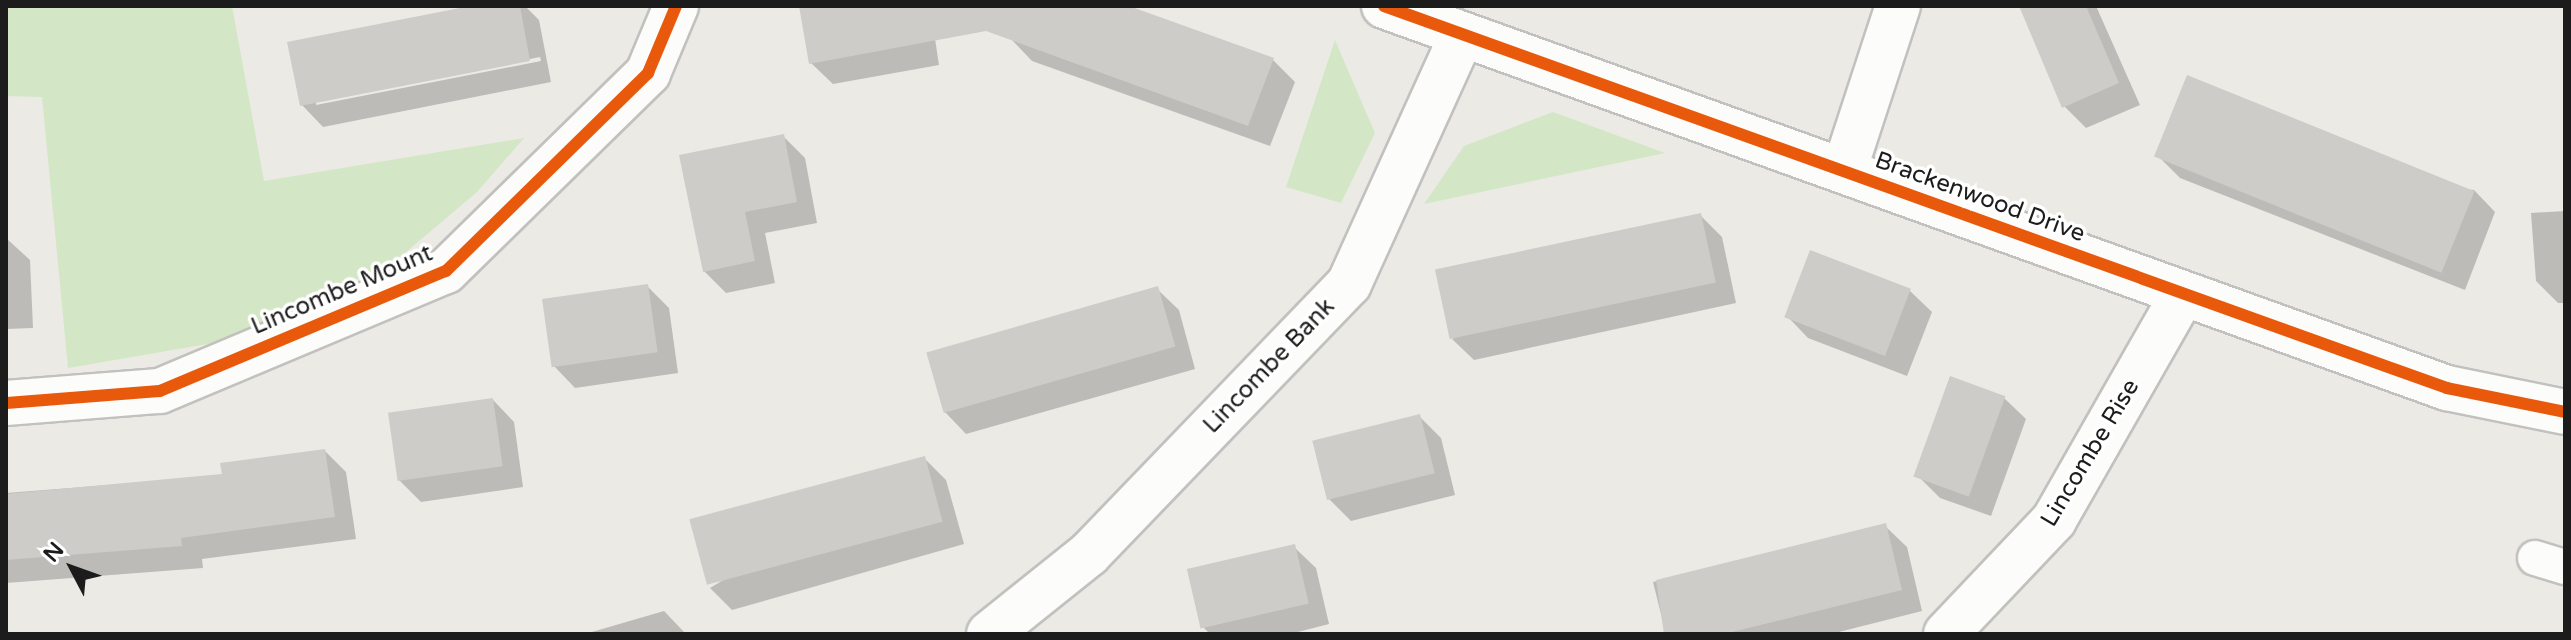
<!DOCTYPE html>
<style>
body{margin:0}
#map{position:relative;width:2571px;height:640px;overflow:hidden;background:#ebeae5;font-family:"Varela Round",sans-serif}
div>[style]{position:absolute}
.grass>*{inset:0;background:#d3e7c6}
.shadow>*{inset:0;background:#0003}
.building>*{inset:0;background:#cdccc8;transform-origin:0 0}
.roads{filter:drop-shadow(2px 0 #c2c1bf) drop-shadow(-2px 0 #c2c1bf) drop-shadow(0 2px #c2c1bf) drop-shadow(0 -2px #c2c1bf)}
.service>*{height:34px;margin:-17px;padding:0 17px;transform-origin:17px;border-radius:17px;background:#fcfcfb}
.minor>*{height:44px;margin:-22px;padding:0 22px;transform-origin:22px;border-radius:22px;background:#fcfcfb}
.tertiary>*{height:44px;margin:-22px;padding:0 22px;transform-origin:22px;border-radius:22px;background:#fcfcfb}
.cycleway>*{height:12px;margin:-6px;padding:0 6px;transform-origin:6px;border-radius:6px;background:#e8590c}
span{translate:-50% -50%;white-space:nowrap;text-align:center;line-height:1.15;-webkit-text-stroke:7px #fff;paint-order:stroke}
.street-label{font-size:24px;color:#1c1c1c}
.frame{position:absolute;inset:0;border:8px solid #1c1c1c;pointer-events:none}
.north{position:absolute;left:32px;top:528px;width:80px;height:80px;-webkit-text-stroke:6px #fff;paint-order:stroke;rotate:311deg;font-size:22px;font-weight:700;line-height:32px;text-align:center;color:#1c1c1c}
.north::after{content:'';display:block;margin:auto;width:28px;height:36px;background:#1c1c1c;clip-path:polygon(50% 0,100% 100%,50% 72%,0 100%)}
</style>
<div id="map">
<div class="grass">
<i style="clip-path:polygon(6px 6px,232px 6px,264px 181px,524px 138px,477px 192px,399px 258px,311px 303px,219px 342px,68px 368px,42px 97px,6px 96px)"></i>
<i style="clip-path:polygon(1335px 40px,1375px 133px,1341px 203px,1286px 187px)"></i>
<i style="clip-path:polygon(1553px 112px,1665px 153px,1424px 204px,1464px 146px)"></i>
</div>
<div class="shadow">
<i style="clip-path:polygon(evenodd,479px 6px,525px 6px,539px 20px,551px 82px,323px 127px,302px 105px,479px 6px,540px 57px,541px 61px,316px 105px,316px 101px,540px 57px)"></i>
<i style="clip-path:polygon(801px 6px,930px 6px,939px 65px,833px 84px,811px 63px)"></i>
<i style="clip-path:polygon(1023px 6px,1124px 6px,1273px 60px,1295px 82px,1270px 146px,1032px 61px,1011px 39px)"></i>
<i style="clip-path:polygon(2032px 6px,2096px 6px,2140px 105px,2086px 128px,2064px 106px)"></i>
<i style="clip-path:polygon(783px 136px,805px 158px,817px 223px,765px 233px,775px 283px,726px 293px,704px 271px)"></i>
<i style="clip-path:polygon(2158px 156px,2474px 190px,2495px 212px,2465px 290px,2180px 178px)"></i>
<i style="clip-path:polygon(2565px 211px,2565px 303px,2558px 303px,2536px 281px,2531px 213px)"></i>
<i style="clip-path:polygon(1700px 215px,1722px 237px,1736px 303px,1474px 360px,1452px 339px)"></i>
<i style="clip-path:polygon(6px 238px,30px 260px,33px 328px,6px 329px)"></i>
<i style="clip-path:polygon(647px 286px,669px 308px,678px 373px,575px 388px,554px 366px)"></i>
<i style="clip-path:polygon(1157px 289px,1179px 310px,1195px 369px,966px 434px,945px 412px)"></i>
<i style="clip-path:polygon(1910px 291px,1932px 312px,1907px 376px,1808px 338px,1787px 316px)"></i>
<i style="clip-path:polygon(2004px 398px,2026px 419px,1991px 516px,1940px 498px,1918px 476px)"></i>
<i style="clip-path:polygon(493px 400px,514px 422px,523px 487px,421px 502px,399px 480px)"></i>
<i style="clip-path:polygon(1419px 416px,1441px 438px,1455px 495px,1351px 521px,1329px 499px)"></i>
<i style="clip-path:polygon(325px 451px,346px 472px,356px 539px,202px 559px,203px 568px,6px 583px,6px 493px,224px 476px)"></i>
<i style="clip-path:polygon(924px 458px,946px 480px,964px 544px,732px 610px,710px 588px)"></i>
<i style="clip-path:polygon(1885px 526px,1907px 547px,1922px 611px,1831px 634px,1666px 634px,1653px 582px)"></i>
<i style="clip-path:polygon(1294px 547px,1316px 568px,1329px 624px,1290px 634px,1210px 634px,1204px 628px)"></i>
<i style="clip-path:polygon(664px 611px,686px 634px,585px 634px)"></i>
</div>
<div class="building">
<i style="clip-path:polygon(470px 6px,520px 6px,530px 61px,300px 106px,287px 42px)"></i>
<i style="clip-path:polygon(799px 6px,1129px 6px,1274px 58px,1248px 126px,986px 31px,809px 64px)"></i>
<i style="clip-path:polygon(2019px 6px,2086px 6px,2119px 83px,2062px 108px)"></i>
<i style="left:2187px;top:75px;width:310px;height:88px;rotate:22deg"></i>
<i style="clip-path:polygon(784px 134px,797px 202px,745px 212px,755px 261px,703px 272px,679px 155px)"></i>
<i style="left:1701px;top:213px;width:71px;height:272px;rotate:78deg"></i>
<i style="left:1810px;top:250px;width:108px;height:72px;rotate:21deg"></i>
<i style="left:648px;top:284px;width:69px;height:107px;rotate:82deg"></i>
<i style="left:1158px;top:286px;width:63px;height:241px;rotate:74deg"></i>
<i style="left:1950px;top:376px;width:59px;height:107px;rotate:20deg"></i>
<i style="left:493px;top:398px;width:69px;height:106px;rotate:82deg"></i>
<i style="left:1420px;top:414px;width:61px;height:111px;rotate:76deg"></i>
<i style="clip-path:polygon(325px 449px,335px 517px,181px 538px,182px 546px,6px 560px,6px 494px,222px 474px,220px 463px)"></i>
<i style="left:925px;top:456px;width:68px;height:244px;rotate:75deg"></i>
<i style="clip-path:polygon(1886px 523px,1902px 590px,1724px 634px,1664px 634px,1656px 580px)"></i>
<i style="left:1295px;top:544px;width:61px;height:111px;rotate:77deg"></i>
</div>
<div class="roads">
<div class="service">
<i style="left:2535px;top:558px;width:31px;rotate:17deg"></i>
</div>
<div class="minor">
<i style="left:1844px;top:171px;width:174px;rotate:-71.9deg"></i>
<i style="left:6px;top:403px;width:154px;rotate:-4.5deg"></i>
<i style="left:160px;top:391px;width:310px;rotate:-22.8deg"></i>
<i style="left:446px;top:271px;width:283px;rotate:-44.4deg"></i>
<i style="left:648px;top:73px;width:73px;rotate:-67.3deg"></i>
<i style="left:989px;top:634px;width:128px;rotate:-38.7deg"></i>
<i style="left:1089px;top:554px;width:375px;rotate:-46.1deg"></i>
<i style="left:1349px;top:284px;width:273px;rotate:-65.6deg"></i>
<i style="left:1946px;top:634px;width:157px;rotate:-46.5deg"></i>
<i style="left:2054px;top:520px;width:260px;rotate:-60.3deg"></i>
</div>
<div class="tertiary">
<i style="left:1384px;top:6px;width:1130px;rotate:19.77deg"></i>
<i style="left:2447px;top:388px;width:120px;rotate:11.5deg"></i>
</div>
</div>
<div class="cycleway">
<i style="left:1384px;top:6px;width:1130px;rotate:19.77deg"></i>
<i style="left:2447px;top:388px;width:120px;rotate:11.5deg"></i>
<i style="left:6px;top:403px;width:154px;rotate:-4.5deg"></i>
<i style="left:160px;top:391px;width:310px;rotate:-22.8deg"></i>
<i style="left:446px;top:271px;width:283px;rotate:-44.4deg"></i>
<i style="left:648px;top:73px;width:73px;rotate:-67.3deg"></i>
</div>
<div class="street-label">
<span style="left:1980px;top:197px;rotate:20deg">Brackenwood Drive</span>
<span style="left:342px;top:290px;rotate:-23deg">Lincombe Mount</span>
<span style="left:1269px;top:366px;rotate:-46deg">Lincombe Bank</span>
<span style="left:2090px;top:453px;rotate:-59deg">Lincombe Rise</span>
</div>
<div class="frame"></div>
<div class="north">N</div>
</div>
